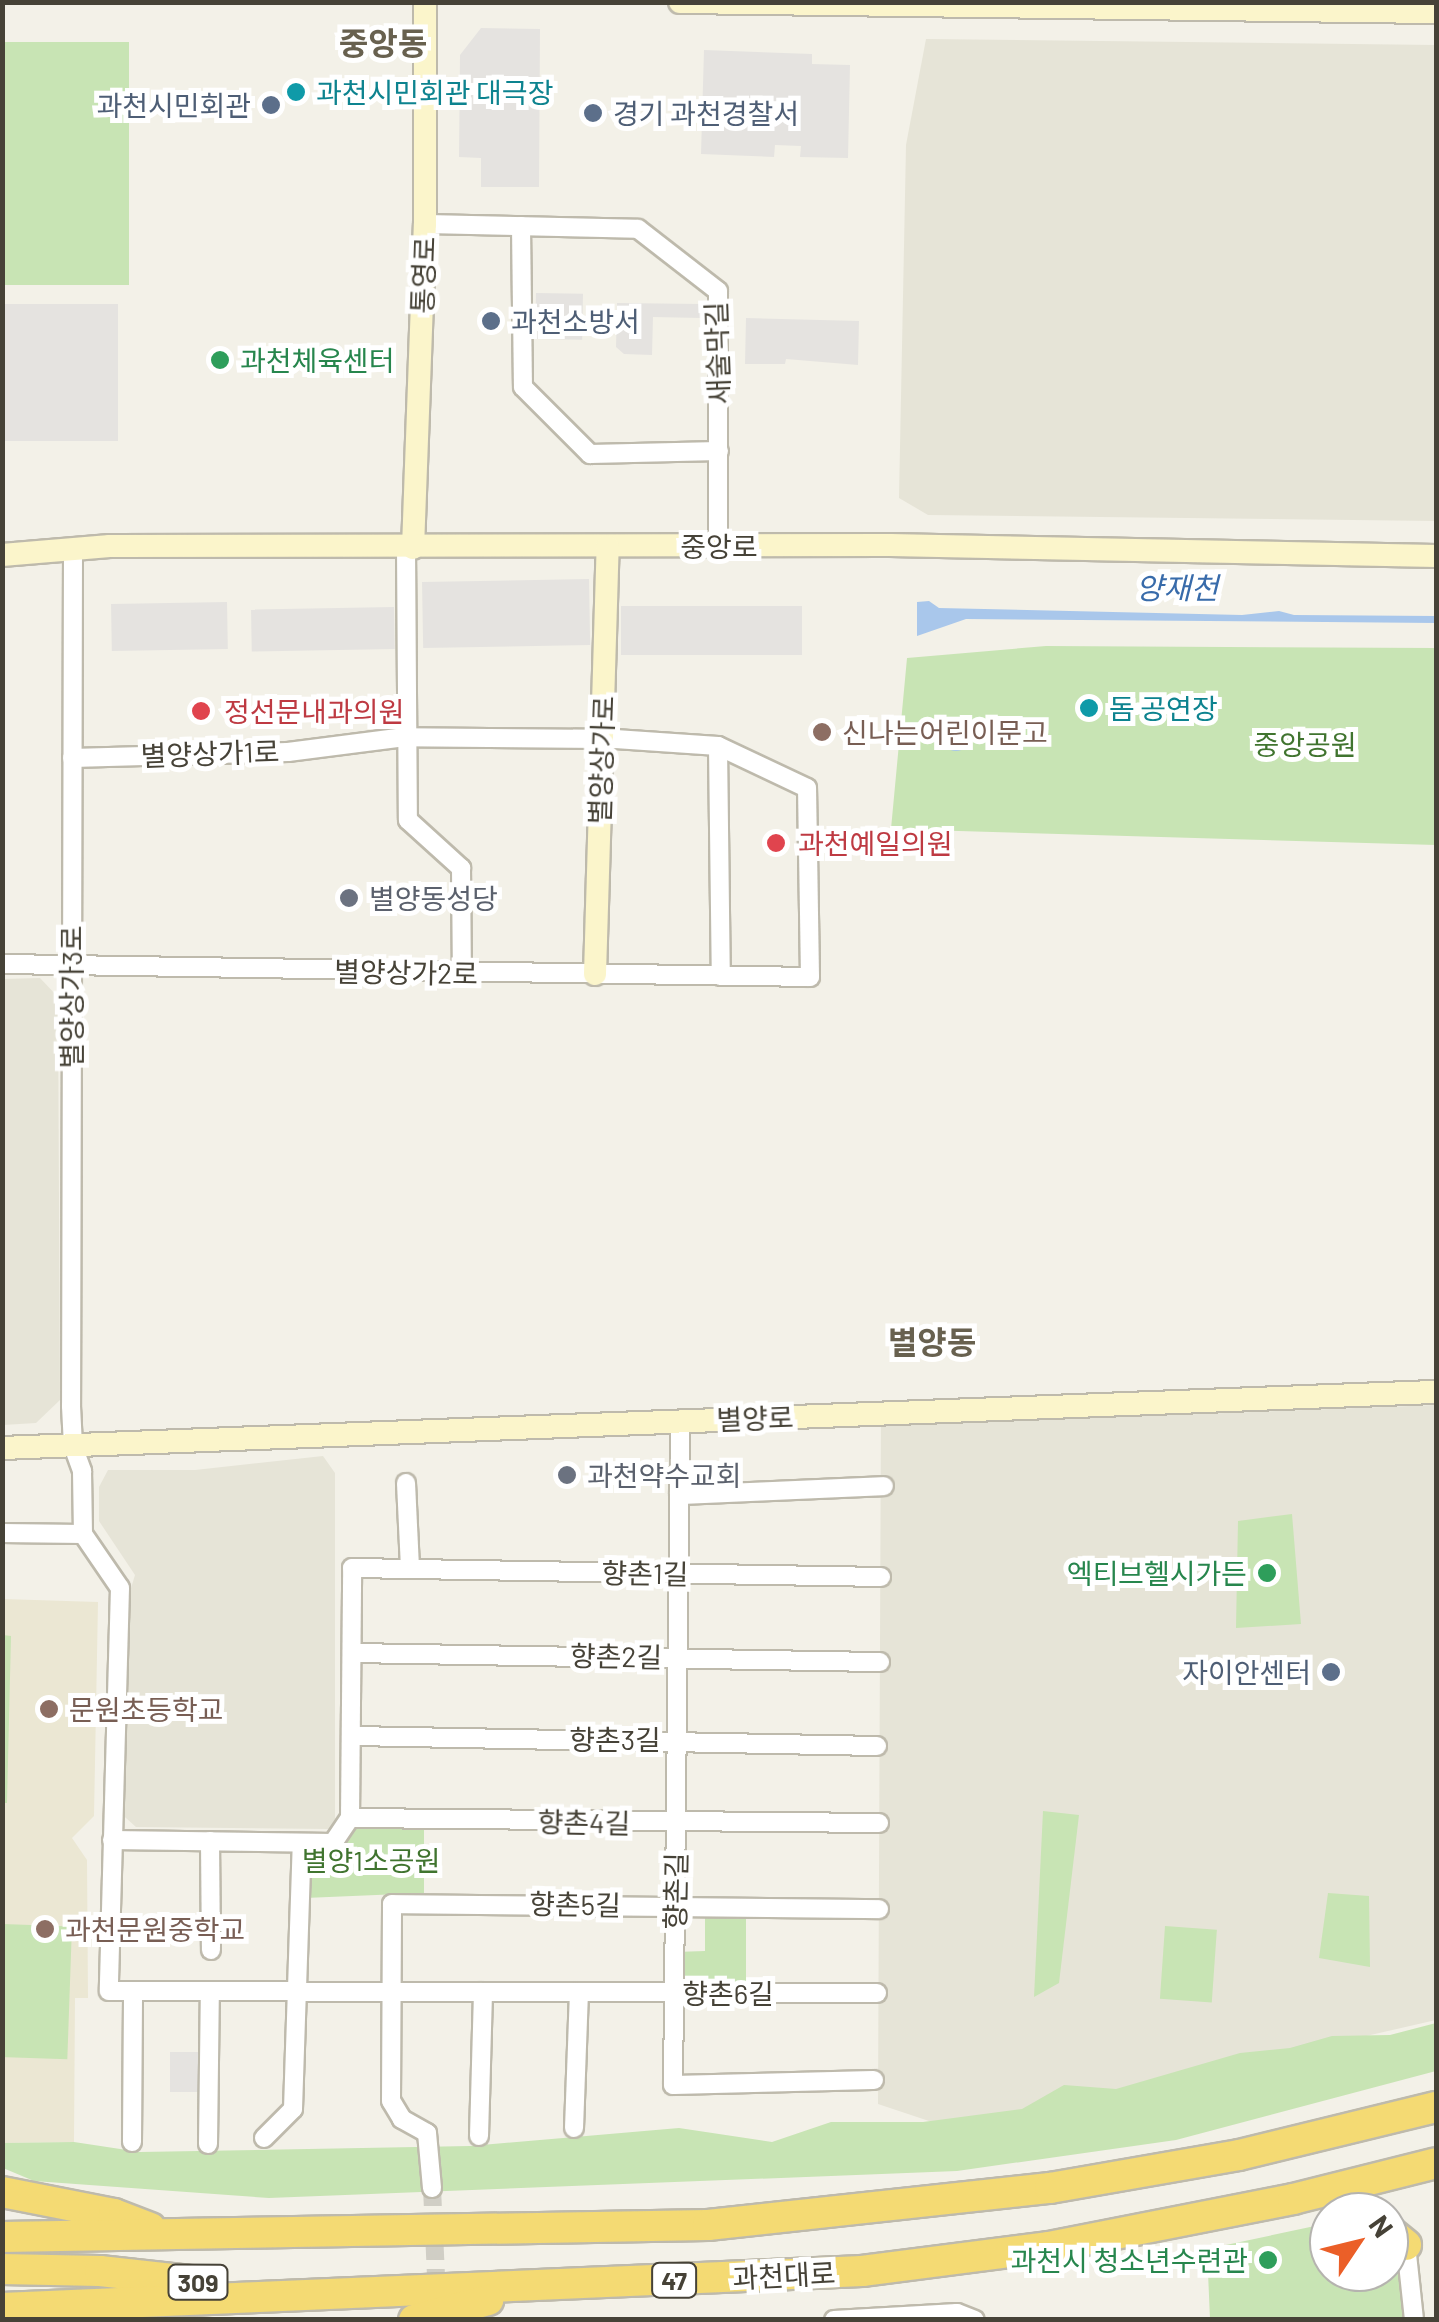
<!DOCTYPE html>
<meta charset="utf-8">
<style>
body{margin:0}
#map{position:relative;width:1439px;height:2322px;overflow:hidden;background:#f3f1e8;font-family:Barlow,"Noto Sans KR",sans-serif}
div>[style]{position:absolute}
.residential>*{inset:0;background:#e6e4d7}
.education>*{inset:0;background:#ebe7d3}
.green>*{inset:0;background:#c8e4b4;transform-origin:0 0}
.parking>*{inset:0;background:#e5e3e0;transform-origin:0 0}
.water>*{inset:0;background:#a9c7eb}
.round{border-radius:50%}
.street-tunnel>*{height:18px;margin-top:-9px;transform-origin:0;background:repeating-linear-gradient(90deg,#d0cec5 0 18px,transparent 0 27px)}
.roads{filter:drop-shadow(2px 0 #bebaac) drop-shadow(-2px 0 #bebaac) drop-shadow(0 2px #bebaac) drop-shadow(0 -2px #bebaac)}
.street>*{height:18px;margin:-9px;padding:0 9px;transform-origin:9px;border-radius:9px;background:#fff}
.secondary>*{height:22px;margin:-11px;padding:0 11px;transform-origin:11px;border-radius:11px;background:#fbf5cb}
.highway>*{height:30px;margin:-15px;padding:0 15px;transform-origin:15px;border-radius:15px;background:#f4da73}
.dots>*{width:28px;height:28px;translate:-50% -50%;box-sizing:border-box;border:5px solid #fff;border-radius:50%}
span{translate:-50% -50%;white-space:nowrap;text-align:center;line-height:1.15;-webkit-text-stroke:10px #fff;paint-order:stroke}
.shield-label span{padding:2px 8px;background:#fff;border:2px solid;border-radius:8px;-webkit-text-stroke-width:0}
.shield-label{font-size:25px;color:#464237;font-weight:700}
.culture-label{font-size:28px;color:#0d838f}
.left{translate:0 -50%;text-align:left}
.service-label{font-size:28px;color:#4e5e75}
.right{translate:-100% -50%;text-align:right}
.street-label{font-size:28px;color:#464237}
.leisure-label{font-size:28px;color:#27864d}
.health-label{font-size:28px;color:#be3a42}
.education-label{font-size:28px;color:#785e54}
.park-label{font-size:28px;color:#40742f}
.worship-label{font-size:28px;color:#5b616d}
.water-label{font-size:30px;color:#386baa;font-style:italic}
.quarter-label{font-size:32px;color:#68614f;font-weight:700}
.frame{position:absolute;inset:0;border:5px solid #464237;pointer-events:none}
.north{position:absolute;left:1309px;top:2192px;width:100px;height:100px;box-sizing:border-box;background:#fff;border:2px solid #b5b3af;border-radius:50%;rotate:55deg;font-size:28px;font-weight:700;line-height:40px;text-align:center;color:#464237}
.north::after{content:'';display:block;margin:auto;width:35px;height:45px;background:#eb5f28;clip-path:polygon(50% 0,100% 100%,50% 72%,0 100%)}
</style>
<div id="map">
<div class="residential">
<i style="clip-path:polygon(926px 39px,1436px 45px,1436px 521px,928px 515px,899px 498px,906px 145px)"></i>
<i style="clip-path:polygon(40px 978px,58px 997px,60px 1400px,36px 1423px,3px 1425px,3px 979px)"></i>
<i style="clip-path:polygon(1436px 1405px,1436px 2020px,956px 2130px,878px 2104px,881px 1414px,1090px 1418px)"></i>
<i style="clip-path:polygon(323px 1456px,335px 1473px,335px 1819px,329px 1829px,136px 1827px,116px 1809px,124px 1611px,135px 1575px,99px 1521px,99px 1487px,108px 1470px,195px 1470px)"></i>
</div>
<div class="education">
<i style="clip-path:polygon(3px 1599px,98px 1602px,94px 1816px,72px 1838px,87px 1860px,88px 1998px,75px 1998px,74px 2142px,3px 2143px)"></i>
</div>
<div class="green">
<i style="left:3px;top:42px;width:126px;height:243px"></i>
<i style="clip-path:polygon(1046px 646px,1436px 648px,1436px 845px,891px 829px,907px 658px)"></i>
<i style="clip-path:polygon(1292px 1514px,1301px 1624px,1236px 1628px,1238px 1521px)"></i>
<i style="clip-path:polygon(3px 1635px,11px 1636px,7px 1803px,2px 1803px)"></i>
<i style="clip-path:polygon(1043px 1811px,1079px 1815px,1059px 1983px,1034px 1997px)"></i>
<i style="clip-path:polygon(353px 1823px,424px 1826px,424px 1893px,305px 1898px,306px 1855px,332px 1851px)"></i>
<i style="clip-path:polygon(1328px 1893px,1369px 1896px,1370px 1967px,1319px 1958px)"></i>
<i style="clip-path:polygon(705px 1908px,746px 1908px,746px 1985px,676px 1986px,675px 1952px,705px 1951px)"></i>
<i style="left:3px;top:1924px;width:69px;height:133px;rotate:2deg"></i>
<i style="left:1165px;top:1926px;width:52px;height:73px;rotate:4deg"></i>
<i style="clip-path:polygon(1436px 2023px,1436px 2071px,1176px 2140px,957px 2171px,269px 2198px,34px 2181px,3px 2168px,2px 2143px,74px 2142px,140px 2152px,470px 2146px,679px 2128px,772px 2142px,831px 2122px,923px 2122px,1022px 2109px,1064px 2085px,1116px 2089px,1240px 2053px,1290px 2048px,1332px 2036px,1390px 2035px)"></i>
<i style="clip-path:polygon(1329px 2223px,1329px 2272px,1389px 2272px,1389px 2228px,1408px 2319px,1210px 2319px,1207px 2249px)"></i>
</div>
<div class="parking">
<i style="clip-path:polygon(481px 28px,540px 29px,539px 187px,481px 187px,481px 158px,459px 157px,460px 55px)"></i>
<i style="clip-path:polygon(704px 50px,812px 54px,812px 64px,850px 65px,848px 158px,800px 157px,801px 146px,775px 145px,774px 157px,701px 154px)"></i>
<i style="left:536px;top:293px;width:47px;height:46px;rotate:1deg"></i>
<i style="clip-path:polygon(617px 303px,701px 304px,701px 318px,653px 317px,652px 355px,624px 354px,616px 347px)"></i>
<i style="left:118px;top:304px;width:137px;height:115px;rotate:90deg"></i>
<i style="clip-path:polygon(746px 318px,859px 321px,858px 365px,786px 359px,785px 364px,745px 364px)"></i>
<i style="left:589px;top:579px;width:66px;height:167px;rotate:89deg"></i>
<i style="left:227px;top:602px;width:47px;height:116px;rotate:89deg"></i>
<i style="left:802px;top:606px;width:49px;height:181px;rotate:90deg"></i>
<i style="left:394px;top:607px;width:42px;height:143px;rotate:89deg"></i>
<i style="left:170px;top:2052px;width:30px;height:40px"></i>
</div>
<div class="water">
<i style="clip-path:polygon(929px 601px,939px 608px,1242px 615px,1279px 611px,1294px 615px,1436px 616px,1436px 623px,966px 619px,917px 636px,917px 602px)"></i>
<i class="round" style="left:942px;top:723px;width:28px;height:28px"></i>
</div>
<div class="street-tunnel">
<i style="left:432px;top:2188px;width:109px;rotate:87.4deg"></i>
</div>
<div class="roads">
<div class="street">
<i style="left:425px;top:224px;width:213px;rotate:1.3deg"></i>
<i style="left:638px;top:229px;width:101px;rotate:37.8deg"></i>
<i style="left:718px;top:291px;width:255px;rotate:90deg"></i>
<i style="left:521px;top:226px;width:161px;rotate:89.3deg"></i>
<i style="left:523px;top:387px;width:95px;rotate:45deg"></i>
<i style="left:590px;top:454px;width:129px;rotate:-1.3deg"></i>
<i style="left:406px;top:548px;width:272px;rotate:89.6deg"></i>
<i style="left:408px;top:820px;width:72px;rotate:42.2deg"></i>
<i style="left:461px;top:868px;width:105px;rotate:89.5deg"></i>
<i style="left:73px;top:549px;width:857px;rotate:90.13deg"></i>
<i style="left:71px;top:1406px;width:40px;rotate:87.1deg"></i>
<i style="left:73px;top:1446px;width:27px;rotate:70deg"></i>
<i style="left:82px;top:1471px;width:63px;rotate:89.1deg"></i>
<i style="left:83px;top:1534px;width:65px;rotate:55.6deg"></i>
<i style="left:120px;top:1588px;width:403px;rotate:91.6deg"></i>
<i style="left:109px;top:1991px;width:768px;rotate:0.15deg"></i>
<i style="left:718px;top:746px;width:230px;rotate:89.3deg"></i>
<i style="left:2px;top:964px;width:808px;rotate:0.92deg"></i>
<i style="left:810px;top:977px;width:189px;rotate:-90.9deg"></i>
<i style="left:807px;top:788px;width:98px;rotate:-154.7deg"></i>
<i style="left:718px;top:746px;width:103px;rotate:-176.1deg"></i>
<i style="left:615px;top:739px;width:210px;rotate:-179.5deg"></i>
<i style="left:405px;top:737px;width:118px;rotate:172.7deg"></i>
<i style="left:288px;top:752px;width:216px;rotate:178.4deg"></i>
<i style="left:680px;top:1421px;width:664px;rotate:90.6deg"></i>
<i style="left:673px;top:2085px;width:201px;rotate:-1.4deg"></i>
<i style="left:406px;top:1483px;width:86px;rotate:87.3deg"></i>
<i style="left:679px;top:1495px;width:205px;rotate:-2.5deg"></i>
<i style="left:2px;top:1533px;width:81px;rotate:0.7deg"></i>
<i style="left:352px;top:1653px;width:528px;rotate:0.98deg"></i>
<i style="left:353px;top:1736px;width:524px;rotate:1.09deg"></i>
<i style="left:350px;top:1818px;width:250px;rotate:-89.5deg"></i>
<i style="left:352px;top:1568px;width:529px;rotate:0.97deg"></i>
<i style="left:112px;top:1840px;width:221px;rotate:0.8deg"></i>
<i style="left:333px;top:1843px;width:30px;rotate:-56deg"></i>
<i style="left:350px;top:1818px;width:529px;rotate:0.54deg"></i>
<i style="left:210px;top:1841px;width:109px;rotate:89.5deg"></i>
<i style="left:574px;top:2128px;width:136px;rotate:-87.9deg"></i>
<i style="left:479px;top:2136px;width:144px;rotate:-88.4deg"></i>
<i style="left:264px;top:2138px;width:41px;rotate:-45deg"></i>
<i style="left:293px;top:2109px;width:266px;rotate:-88.1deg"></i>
<i style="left:132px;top:2142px;width:151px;rotate:-89.6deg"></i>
<i style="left:208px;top:2144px;width:153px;rotate:-89.3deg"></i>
<i style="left:432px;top:2188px;width:55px;rotate:-95.2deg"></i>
<i style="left:427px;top:2133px;width:29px;rotate:-151deg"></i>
<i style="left:402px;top:2119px;width:21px;rotate:-121deg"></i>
<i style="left:391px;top:2101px;width:197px;rotate:-89.7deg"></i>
<i style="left:392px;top:1904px;width:487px;rotate:0.6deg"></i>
<i style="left:1406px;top:2245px;width:75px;rotate:83.9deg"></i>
<i style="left:834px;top:2320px;width:123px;rotate:-3.3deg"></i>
<i style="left:957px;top:2313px;width:19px;rotate:21deg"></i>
</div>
<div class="secondary">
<i style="left:680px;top:2px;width:756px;rotate:0.76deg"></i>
<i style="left:413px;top:548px;width:324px;rotate:-87.9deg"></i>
<i style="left:425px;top:224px;width:222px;rotate:-90deg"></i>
<i style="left:2px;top:555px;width:108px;rotate:-4.8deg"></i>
<i style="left:110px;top:546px;width:780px;rotate:-0.07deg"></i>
<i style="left:890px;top:545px;width:546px;rotate:1.15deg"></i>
<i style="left:595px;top:974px;width:428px;rotate:-88.3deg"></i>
<i style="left:2px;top:1448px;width:1435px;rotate:-2.24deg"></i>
</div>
<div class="highway">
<i style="left:1339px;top:2189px;width:36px;rotate:39deg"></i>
<i style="left:2px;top:2192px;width:114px;rotate:11.1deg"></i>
<i style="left:114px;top:2214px;width:39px;rotate:21deg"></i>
<i style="left:1389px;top:2231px;width:22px;rotate:39deg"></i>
<i style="left:2px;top:2237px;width:706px;rotate:-0.97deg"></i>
<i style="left:708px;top:2225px;width:344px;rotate:-6.2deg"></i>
<i style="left:1050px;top:2188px;width:192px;rotate:-9.9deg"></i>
<i style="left:1239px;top:2155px;width:203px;rotate:-13.7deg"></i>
<i style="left:2px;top:2269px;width:98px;rotate:1.2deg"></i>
<i style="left:100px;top:2271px;width:109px;rotate:6.3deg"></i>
<i style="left:2px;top:2308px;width:861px;rotate:-2.46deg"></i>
<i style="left:862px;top:2271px;width:189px;rotate:-7.3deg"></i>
<i style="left:1049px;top:2247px;width:249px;rotate:-11.1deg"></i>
<i style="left:1293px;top:2199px;width:147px;rotate:-14.1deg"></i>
<i style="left:414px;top:2320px;width:77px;rotate:-15.1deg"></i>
</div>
</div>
<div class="dots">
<i style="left:296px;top:92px;background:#0f9aa8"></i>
<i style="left:271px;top:105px;background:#5c6f8a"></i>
<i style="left:593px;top:113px;background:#5c6f8a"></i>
<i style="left:491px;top:321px;background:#5c6f8a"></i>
<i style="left:220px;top:360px;background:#2e9e5b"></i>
<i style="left:1089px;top:708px;background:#0f9aa8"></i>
<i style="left:201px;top:711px;background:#e0444e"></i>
<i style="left:822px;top:732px;background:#8d6e63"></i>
<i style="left:776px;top:843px;background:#e0444e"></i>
<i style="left:349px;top:898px;background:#6b7280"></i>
<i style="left:567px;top:1475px;background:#6b7280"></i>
<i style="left:1267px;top:1573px;background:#2e9e5b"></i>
<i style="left:1331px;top:1672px;background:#5c6f8a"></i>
<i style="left:49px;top:1709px;background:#8d6e63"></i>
<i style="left:45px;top:1929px;background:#8d6e63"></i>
<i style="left:1268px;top:2260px;background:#2e9e5b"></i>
</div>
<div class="shield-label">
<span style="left:674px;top:2280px">47</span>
<span style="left:198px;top:2282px">309</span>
</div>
<div class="culture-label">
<span class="left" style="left:316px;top:92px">과천시민회관 대극장</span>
<span class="left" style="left:1109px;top:708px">돔 공연장</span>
</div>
<div class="service-label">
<span class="right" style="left:251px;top:105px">과천시민회관</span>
<span class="left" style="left:613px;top:113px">경기 과천경찰서</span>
<span class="left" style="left:511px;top:321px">과천소방서</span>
<span class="right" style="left:1311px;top:1672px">자이안센터</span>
</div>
<div class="street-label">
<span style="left:423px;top:275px;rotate:-88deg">통영로</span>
<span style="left:717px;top:353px;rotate:-92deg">새술막길</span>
<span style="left:719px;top:546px">중앙로</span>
<span style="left:210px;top:753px;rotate:-2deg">별양상가1로</span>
<span style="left:601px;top:760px;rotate:-88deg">별양상가로</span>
<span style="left:406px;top:972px;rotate:1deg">별양상가2로</span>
<span style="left:71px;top:997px;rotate:-90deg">별양상가3로</span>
<span style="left:755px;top:1418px;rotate:-2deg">별양로</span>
<span style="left:645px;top:1573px;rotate:1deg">향촌1길</span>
<span style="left:616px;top:1656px;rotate:1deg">향촌2길</span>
<span style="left:615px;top:1739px">향촌3길</span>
<span style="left:584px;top:1822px;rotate:1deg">향촌4길</span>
<span style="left:675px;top:1891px;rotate:-89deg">향촌길</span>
<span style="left:575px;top:1904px;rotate:1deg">향촌5길</span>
<span style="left:728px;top:1993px">향촌6길</span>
<span style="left:784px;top:2275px;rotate:-3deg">과천대로</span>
</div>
<div class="leisure-label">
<span class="left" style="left:240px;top:360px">과천체육센터</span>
<span class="right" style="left:1247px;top:1573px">엑티브헬시가든</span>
<span class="right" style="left:1248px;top:2260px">과천시 청소년수련관</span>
</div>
<div class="health-label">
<span class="left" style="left:224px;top:711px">정선문내과의원</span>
<span class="left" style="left:798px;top:843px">과천예일의원</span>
</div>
<div class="education-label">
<span class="left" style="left:842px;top:732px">신나는어린이문고</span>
<span class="left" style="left:69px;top:1709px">문원초등학교</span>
<span class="left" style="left:65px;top:1929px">과천문원중학교</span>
</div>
<div class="park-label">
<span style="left:1305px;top:744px">중앙공원</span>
<span style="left:371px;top:1860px">별양1소공원</span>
</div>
<div class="worship-label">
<span class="left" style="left:369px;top:898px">별양동성당</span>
<span class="left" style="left:587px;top:1475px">과천약수교회</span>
</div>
<div class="water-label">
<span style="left:1177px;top:587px">양재천</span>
</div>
<div class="quarter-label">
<span style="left:383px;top:42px">중앙동</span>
<span style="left:932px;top:1341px">별양동</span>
</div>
<div class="frame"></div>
<div class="north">N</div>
</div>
